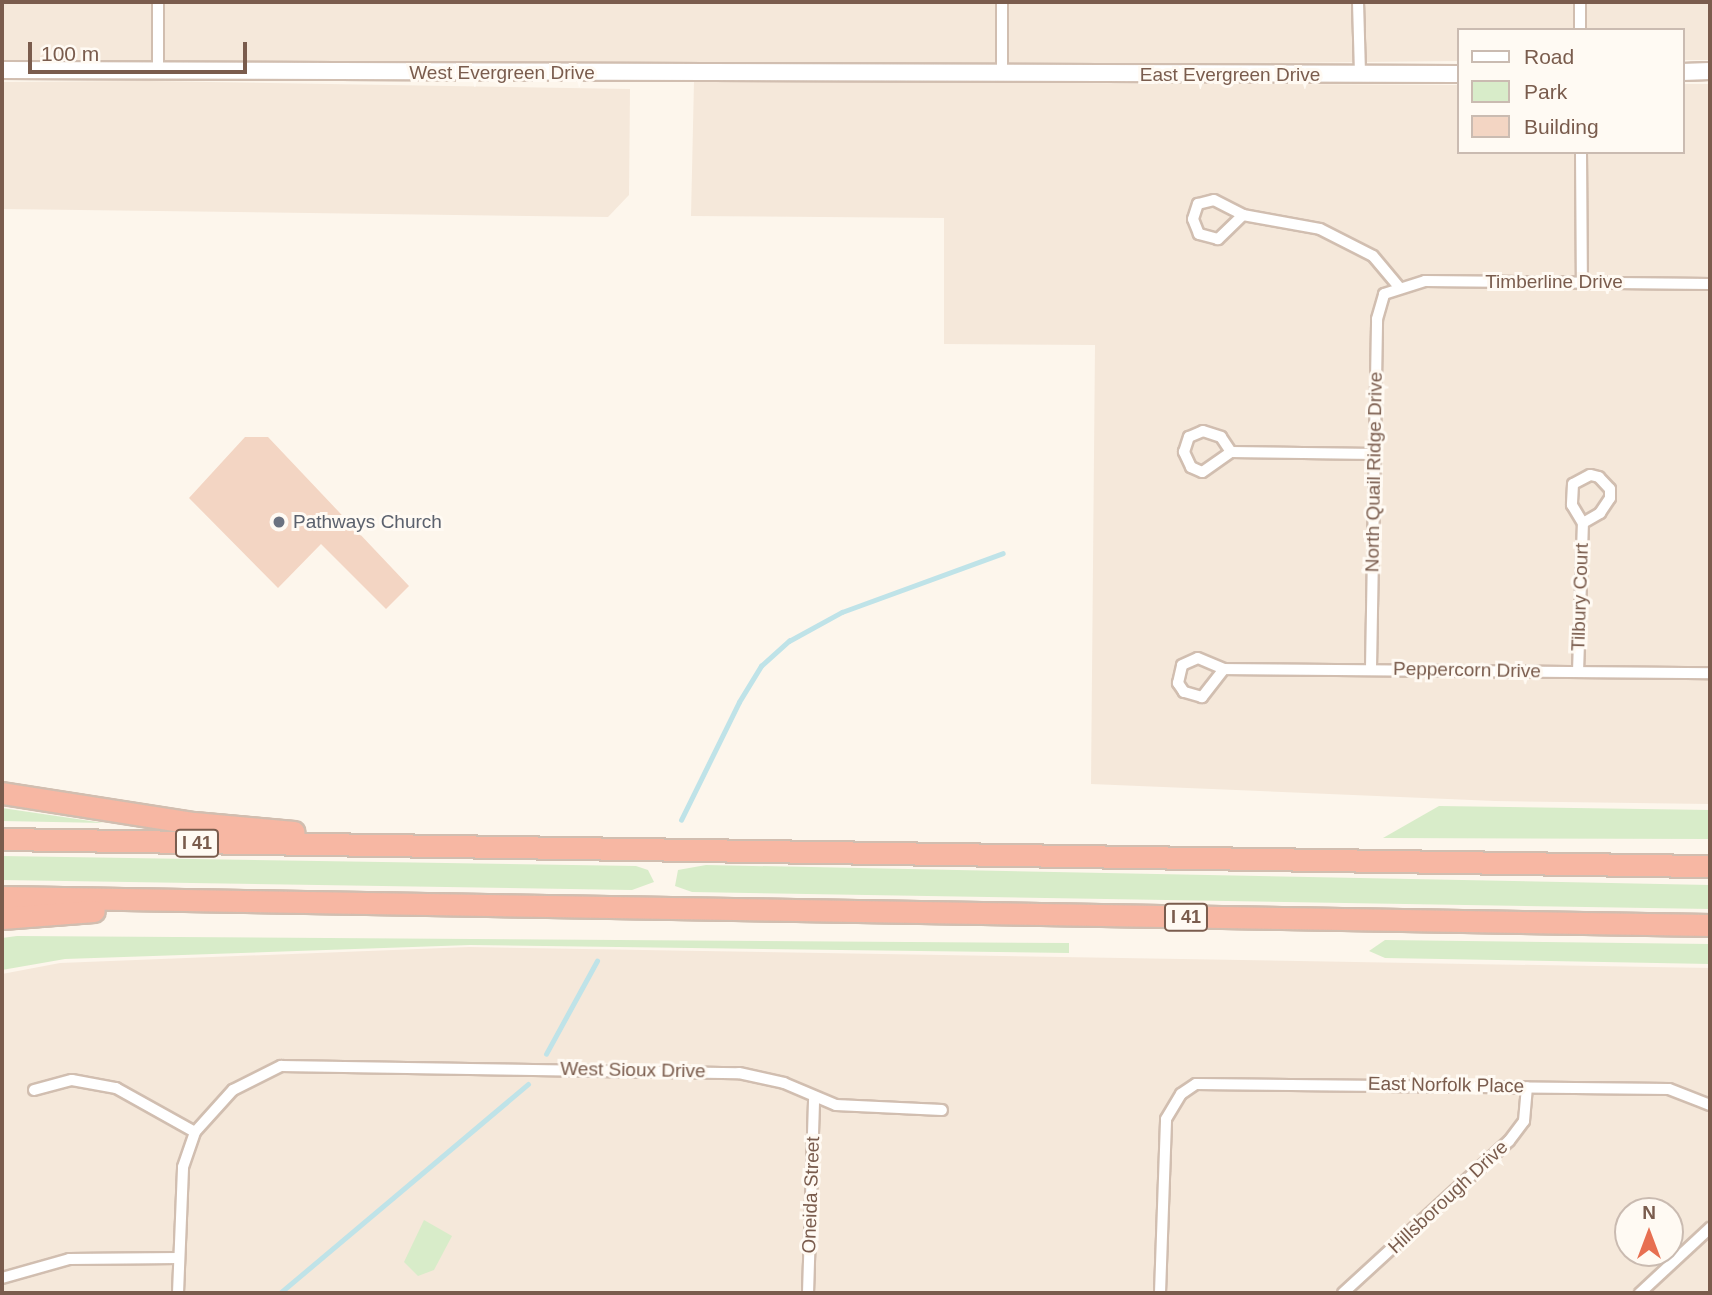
<!DOCTYPE html>
<style>
body{margin:0}
#map{position:relative;width:1712px;height:1295px;overflow:hidden;background:#fdf6ec;font-family:Arial,sans-serif}
div>[style]{position:absolute}
.residential>*{inset:0;background:#f5e8da}
.green>*{inset:0;background:#d8ecc9}
.stream>*{height:4.5px;margin:-2.25px;padding:0 2.25px;transform-origin:2.25px;border-radius:2.25px;background:#bfe3e8}
.building>*{inset:0;background:#f3d5c3}
.roads{filter:drop-shadow(2px 0 #d1beb0) drop-shadow(-2px 0 #d1beb0) drop-shadow(0 2px #d1beb0) drop-shadow(0 -2px #d1beb0)}
.street>*{height:10px;margin:-5px;padding:0 5px;transform-origin:5px;border-radius:5px;background:#fff}
.secondary>*{height:16px;margin:-8px;padding:0 8px;transform-origin:8px;border-radius:8px;background:#fff}
.highway>*{height:21px;margin:-10.5px;padding:0 10.5px;transform-origin:10.5px;border-radius:10.5px;background:#f7b7a3}
.dots>*{width:19px;height:19px;translate:-50% -50%;box-sizing:border-box;border:4px solid #fffaf3;border-radius:50%}
span{translate:-50% -50%;white-space:nowrap;text-align:center;line-height:1.15;-webkit-text-stroke:6px #fffaf3;paint-order:stroke}
.shield-label span{padding:2px 5px;background:#fffaf3;border:2px solid;border-radius:5px;-webkit-text-stroke-width:0}
.shield-label{font-size:18px;color:#7a5c4d;font-weight:700}
.street-label{font-size:19px;color:#7a5c4d}
.worship-label{font-size:19px;color:#5b616d}
.left{translate:0 -50%;text-align:left}
.frame{position:absolute;inset:0;border:4px solid #7a5c4d;pointer-events:none}
.legend{position:absolute;left:1457px;top:28px;width:228px;height:126px;box-sizing:border-box;background:#fffaf3;border:2px solid #cabbb1;margin:0;padding:9px 12px;list-style:none;font-size:21px;color:#7a5c4d}
.legend li{display:flex;align-items:center;gap:14px;height:35px}
.legend b{width:35px;border:2px solid #cabbb1}
.north{position:absolute;left:1614px;top:1197px;width:70px;height:70px;box-sizing:border-box;background:#fffaf3;border:2px solid #cabbb1;border-radius:50%;rotate:0deg;font-size:19px;font-weight:700;line-height:28px;text-align:center;color:#7a5c4d}
.north::after{content:'';display:block;margin:auto;width:24px;height:32px;background:#e76f51;clip-path:polygon(50% 0,100% 100%,50% 72%,0 100%)}
.scale{position:absolute;left:28px;top:42px;width:219px;height:32px;box-sizing:border-box;border:4px solid #7a5c4d;border-top:0;padding-left:9px;font-size:21px;line-height:24px;white-space:nowrap;color:#7a5c4d;-webkit-text-stroke:5px #fffaf3;paint-order:stroke}
</style>
<div id="map">
<div class="residential">
<i style="clip-path:polygon(2px 2px,1710px 2px,1710px 60px,1682px 60px,1682px 30px,1458px 30px,1458px 61px,960px 66px,2px 63px)"></i>
<i style="clip-path:polygon(148px 81px,630px 89px,629px 195px,608px 217px,2px 209px,2px 82px)"></i>
<i style="clip-path:polygon(694px 81px,1458px 85px,1458px 152px,1682px 152px,1682px 84px,1710px 84px,1710px 804px,1495px 801px,1091px 784px,1095px 345px,944px 344px,944px 218px,691px 216px)"></i>
<i style="clip-path:polygon(evenodd,469px 947px,1710px 968px,1710px 1293px,2px 1293px,2px 974px,60px 963px,469px 947px,1628px 1211px,1670px 1211px,1670px 1253px,1628px 1253px,1628px 1211px)"></i>
</div>
<div class="green">
<i style="clip-path:polygon(1439px 806px,1710px 810px,1710px 839px,1383px 838px)"></i>
<i style="clip-path:polygon(2px 808px,104px 823px,2px 821px)"></i>
<i style="clip-path:polygon(2px 856px,636px 866px,648px 870px,654px 882px,632px 890px,2px 880px)"></i>
<i style="clip-path:polygon(706px 865px,1710px 885px,1710px 909px,692px 892px,675px 886px,678px 870px)"></i>
<i style="clip-path:polygon(17px 936px,1069px 943px,1069px 953px,470px 945px,65px 959px,2px 970px,2px 938px)"></i>
<i style="clip-path:polygon(1385px 940px,1710px 944px,1710px 964px,1385px 958px,1369px 951px)"></i>
<i style="clip-path:polygon(424px 1220px,452px 1236px,434px 1270px,418px 1276px,404px 1262px)"></i>
</div>
<div class="stream">
<i style="left:681px;top:820px;width:131px;rotate:-63.8deg"></i>
<i style="left:739px;top:702px;width:42px;rotate:-58.6deg"></i>
<i style="left:761px;top:666px;width:38px;rotate:-42deg"></i>
<i style="left:789px;top:641px;width:60px;rotate:-28.7deg"></i>
<i style="left:842px;top:612px;width:171px;rotate:-20.1deg"></i>
<i style="left:546px;top:1054px;width:106px;rotate:-61.3deg"></i>
<i style="left:280px;top:1293px;width:324px;rotate:-40.1deg"></i>
</div>
<div class="building">
<i style="clip-path:polygon(245px 437px,268px 437px,409px 586px,386px 609px,321px 544px,278px 588px,189px 498px)"></i>
</div>
<div class="roads">
<div class="street">
<i style="left:1002px;top:2px;width:72px;rotate:90deg"></i>
<i style="left:1358px;top:2px;width:72px;rotate:88.4deg"></i>
<i style="left:1580px;top:2px;width:28px;rotate:90deg"></i>
<i style="left:158px;top:71px;width:69px;rotate:-90deg"></i>
<i style="left:1581px;top:152px;width:131px;rotate:89.6deg"></i>
<i style="left:1243px;top:215px;width:35px;rotate:136deg"></i>
<i style="left:1218px;top:239px;width:20px;rotate:-165deg"></i>
<i style="left:1199px;top:234px;width:16px;rotate:-112deg"></i>
<i style="left:1193px;top:219px;width:16px;rotate:-72deg"></i>
<i style="left:1198px;top:204px;width:16px;rotate:-14deg"></i>
<i style="left:1214px;top:200px;width:33px;rotate:27deg"></i>
<i style="left:1243px;top:215px;width:78px;rotate:10.3deg"></i>
<i style="left:1320px;top:229px;width:59px;rotate:27deg"></i>
<i style="left:1373px;top:256px;width:39px;rotate:50deg"></i>
<i style="left:1231px;top:452px;width:35px;rotate:145deg"></i>
<i style="left:1202px;top:472px;width:12px;rotate:-156deg"></i>
<i style="left:1191px;top:467px;width:17px;rotate:-115deg"></i>
<i style="left:1184px;top:452px;width:16px;rotate:-72deg"></i>
<i style="left:1189px;top:437px;width:15px;rotate:-23deg"></i>
<i style="left:1203px;top:431px;width:19px;rotate:18deg"></i>
<i style="left:1221px;top:437px;width:18px;rotate:56deg"></i>
<i style="left:1231px;top:452px;width:144px;rotate:0.8deg"></i>
<i style="left:1371px;top:668px;width:349px;rotate:-89deg"></i>
<i style="left:1377px;top:319px;width:26px;rotate:-74deg"></i>
<i style="left:1384px;top:294px;width:43px;rotate:-17.6deg"></i>
<i style="left:1425px;top:281px;width:285px;rotate:0.6deg"></i>
<i style="left:1224px;top:669px;width:36px;rotate:128deg"></i>
<i style="left:1202px;top:697px;width:19px;rotate:-164deg"></i>
<i style="left:1184px;top:692px;width:11px;rotate:-124deg"></i>
<i style="left:1178px;top:683px;width:18px;rotate:-77deg"></i>
<i style="left:1182px;top:665px;width:17px;rotate:-24deg"></i>
<i style="left:1198px;top:658px;width:28px;rotate:23deg"></i>
<i style="left:1224px;top:669px;width:486px;rotate:0.5deg"></i>
<i style="left:1578px;top:672px;width:149px;rotate:-88.1deg"></i>
<i style="left:1583px;top:523px;width:20px;rotate:-30deg"></i>
<i style="left:1600px;top:513px;width:18px;rotate:-56deg"></i>
<i style="left:1610px;top:498px;width:9px;rotate:-90deg"></i>
<i style="left:1610px;top:489px;width:16px;rotate:-133deg"></i>
<i style="left:1599px;top:477px;width:9px;rotate:-167deg"></i>
<i style="left:1590px;top:475px;width:19px;rotate:152deg"></i>
<i style="left:1573px;top:484px;width:21px;rotate:93deg"></i>
<i style="left:1572px;top:505px;width:21px;rotate:59deg"></i>
<i style="left:34px;top:1090px;width:39px;rotate:-15deg"></i>
<i style="left:72px;top:1080px;width:45px;rotate:10.3deg"></i>
<i style="left:116px;top:1088px;width:90px;rotate:29.1deg"></i>
<i style="left:2px;top:1278px;width:70px;rotate:-15.8deg"></i>
<i style="left:69px;top:1259px;width:110px;rotate:-0.5deg"></i>
<i style="left:178px;top:1293px;width:126px;rotate:-87.7deg"></i>
<i style="left:183px;top:1167px;width:37px;rotate:-71deg"></i>
<i style="left:195px;top:1132px;width:57px;rotate:-47.9deg"></i>
<i style="left:233px;top:1090px;width:54px;rotate:-26.6deg"></i>
<i style="left:281px;top:1066px;width:458px;rotate:0.9deg"></i>
<i style="left:739px;top:1073px;width:46px;rotate:12.5deg"></i>
<i style="left:784px;top:1083px;width:56px;rotate:22.9deg"></i>
<i style="left:836px;top:1105px;width:106px;rotate:2.7deg"></i>
<i style="left:808px;top:1293px;width:196px;rotate:-88.2deg"></i>
<i style="left:1160px;top:1293px;width:174px;rotate:-88deg"></i>
<i style="left:1166px;top:1119px;width:29px;rotate:-59deg"></i>
<i style="left:1181px;top:1094px;width:18px;rotate:-34deg"></i>
<i style="left:1196px;top:1084px;width:473px;rotate:0.6deg"></i>
<i style="left:1669px;top:1089px;width:44px;rotate:21.3deg"></i>
<i style="left:1343px;top:1293px;width:225px;rotate:-42.5deg"></i>
<i style="left:1509px;top:1141px;width:25px;rotate:-53deg"></i>
<i style="left:1524px;top:1121px;width:34px;rotate:-85deg"></i>
<i style="left:1640px;top:1293px;width:96px;rotate:-42.9deg"></i>
</div>
<div class="secondary">
<i style="left:2px;top:70px;width:1456px;rotate:0.16deg"></i>
<i style="left:1682px;top:72px;width:28px;rotate:-2deg"></i>
</div>
<div class="highway">
<i style="left:2px;top:793px;width:194px;rotate:8.9deg"></i>
<i style="left:194px;top:823px;width:100px;rotate:5.1deg"></i>
<i style="left:2px;top:839px;width:1708px;rotate:0.91deg"></i>
<i style="left:2px;top:897px;width:1708px;rotate:0.94deg"></i>
<i style="left:2px;top:918px;width:92px;rotate:-4.4deg"></i>
</div>
</div>
<div class="dots">
<i style="left:279px;top:522px;background:#6b7280"></i>
</div>
<div class="shield-label">
<span style="left:197px;top:843px">I 41</span>
<span style="left:1186px;top:917px">I 41</span>
</div>
<div class="street-label">
<span style="left:502px;top:73px">West Evergreen Drive</span>
<span style="left:1230px;top:75px">East Evergreen Drive</span>
<span style="left:1554px;top:282px">Timberline Drive</span>
<span style="left:1374px;top:472px;rotate:-89deg">North Quail Ridge Drive</span>
<span style="left:1580px;top:597px;rotate:-88deg">Tilbury Court</span>
<span style="left:1467px;top:670px;rotate:1deg">Peppercorn Drive</span>
<span style="left:633px;top:1070px;rotate:1deg">West Sioux Drive</span>
<span style="left:1446px;top:1085px;rotate:1deg">East Norfolk Place</span>
<span style="left:811px;top:1195px;rotate:-88deg">Oneida Street</span>
<span style="left:1448px;top:1197px;rotate:-43deg">Hillsborough Drive</span>
</div>
<div class="worship-label">
<span class="left" style="left:293px;top:522px">Pathways Church</span>
</div>
<div class="frame"></div>
<ul class="legend">
<li><b style="height:9px;background:#fff"></b>Road</li>
<li><b style="height:19px;background:#d8ecc9"></b>Park</li>
<li><b style="height:19px;background:#f3d5c3"></b>Building</li>
</ul>
<div class="north">N</div>
<div class="scale">100 m</div>
</div>
